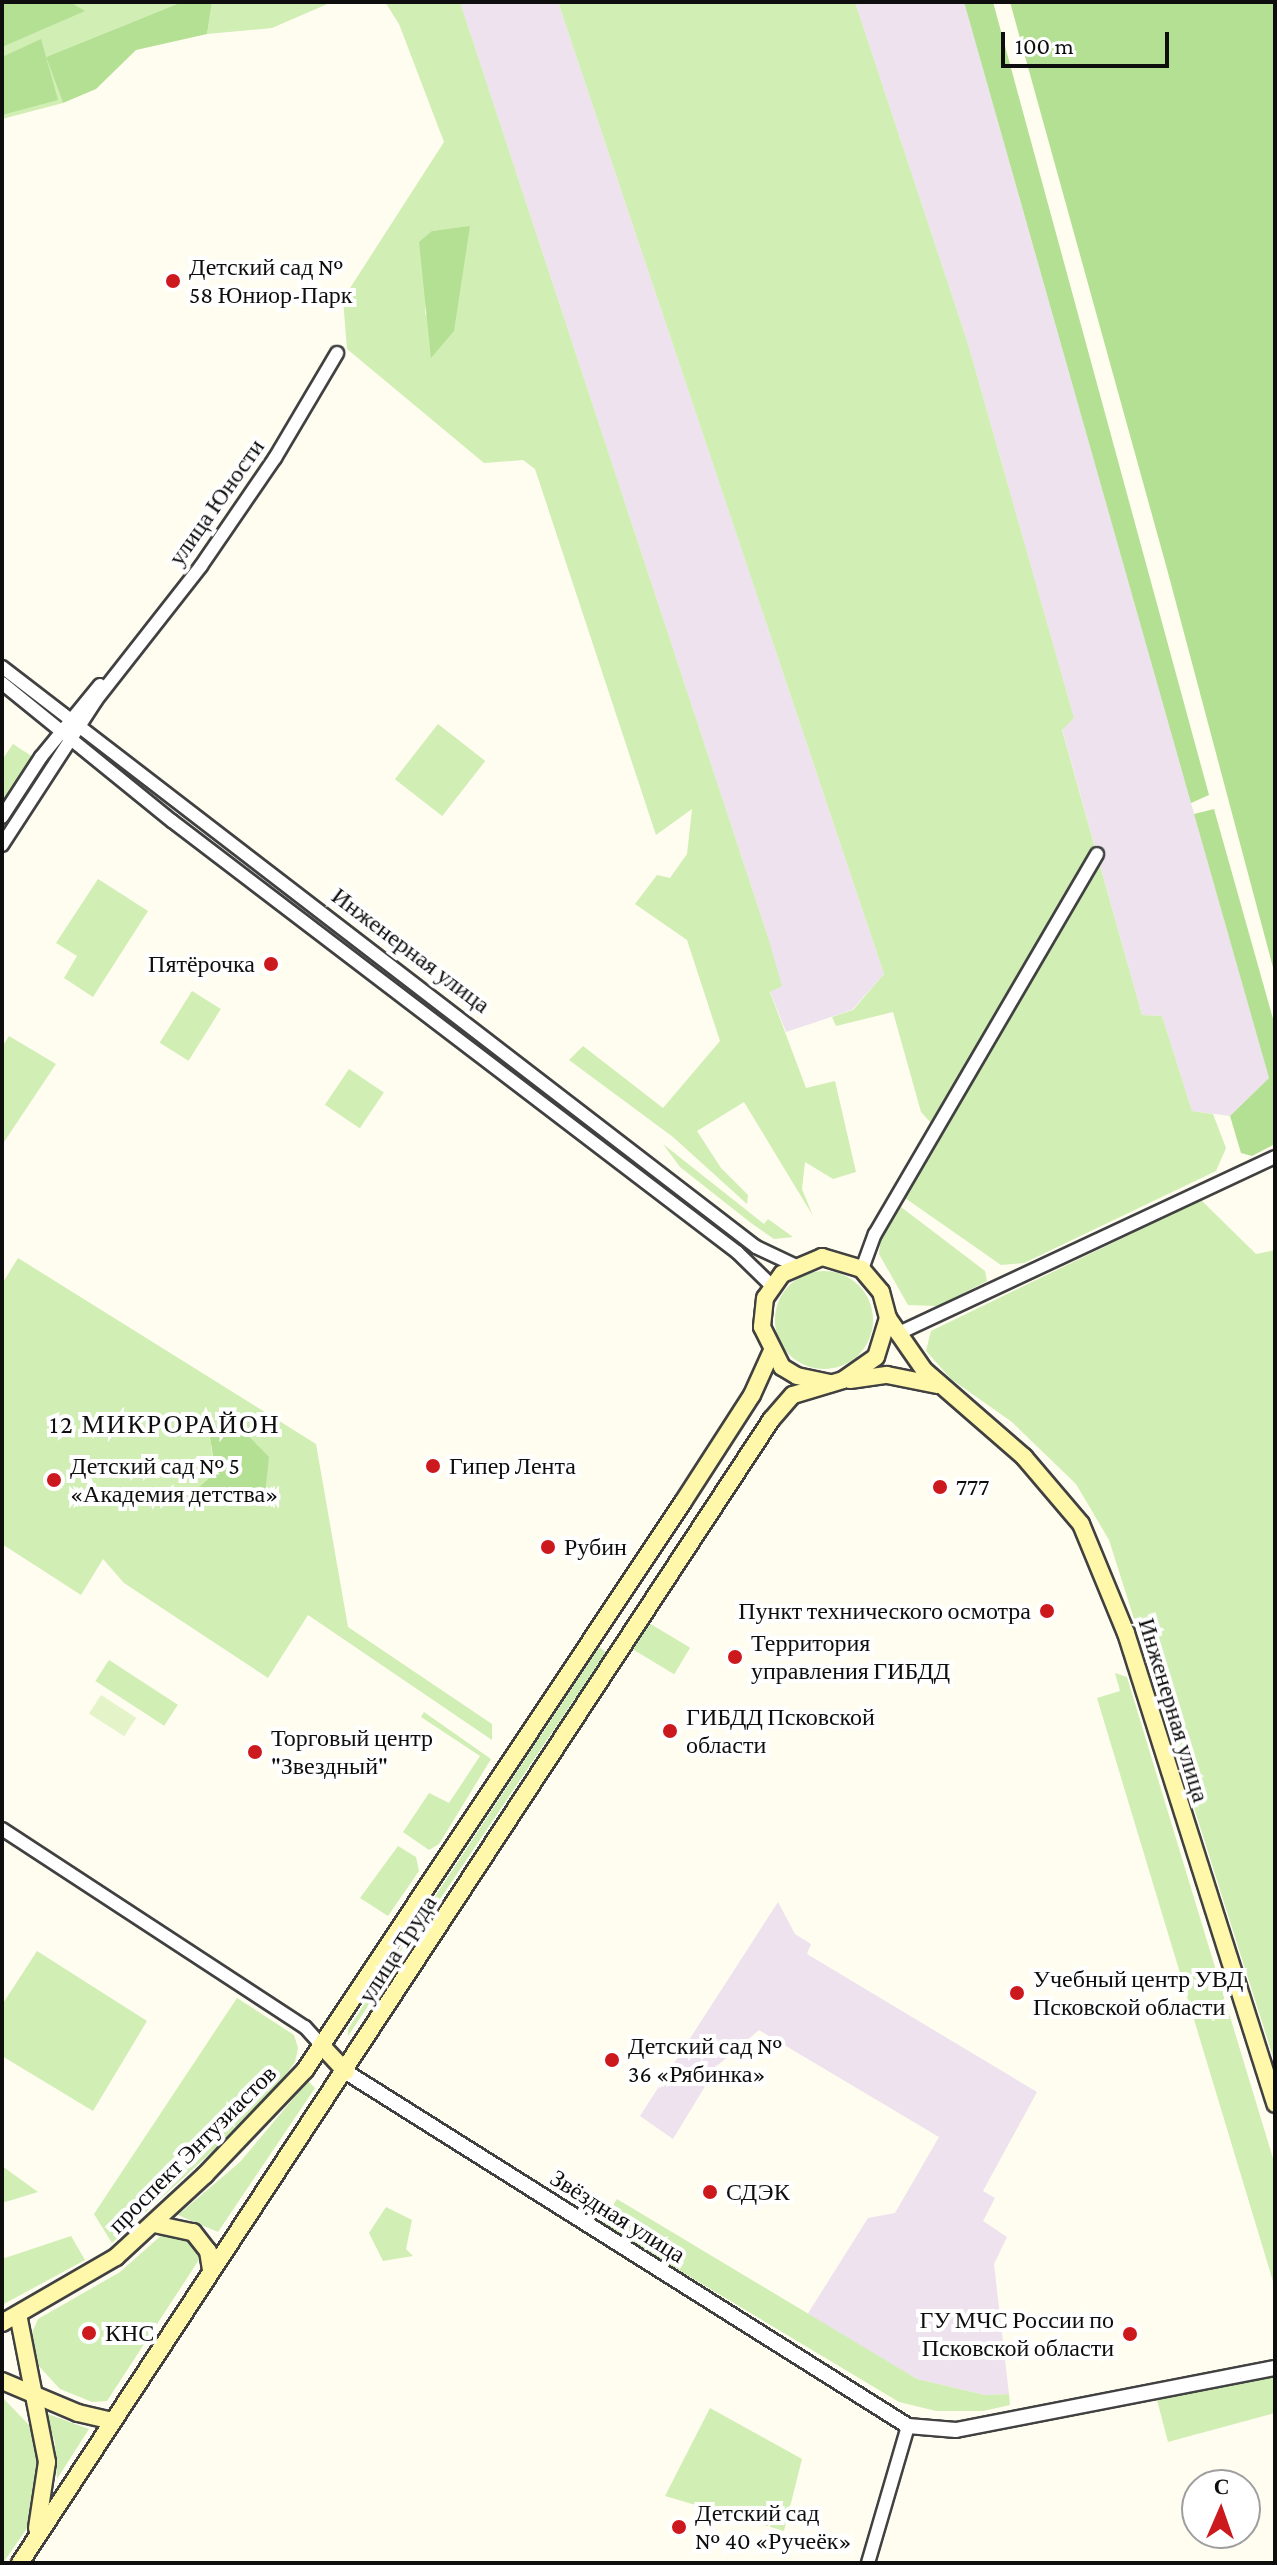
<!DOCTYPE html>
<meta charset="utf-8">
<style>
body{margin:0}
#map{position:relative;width:1277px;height:2565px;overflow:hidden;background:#fffcf0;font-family:"Crimson Pro",serif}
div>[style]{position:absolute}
.industrial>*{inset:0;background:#ede2ee}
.green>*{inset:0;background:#d1eeb5;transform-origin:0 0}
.round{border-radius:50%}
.forest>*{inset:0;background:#b4e093}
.pitch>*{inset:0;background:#e4f4c8;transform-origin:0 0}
.roads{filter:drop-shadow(2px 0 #414141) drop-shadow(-2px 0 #414141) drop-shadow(0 2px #414141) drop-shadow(0 -2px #414141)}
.minor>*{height:12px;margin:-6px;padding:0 6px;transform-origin:6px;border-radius:6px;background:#fff}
.tertiary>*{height:14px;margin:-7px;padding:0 7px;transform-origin:7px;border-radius:7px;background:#fff}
.secondary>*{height:16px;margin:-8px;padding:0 8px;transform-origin:8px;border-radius:8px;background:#fff8ab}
.dots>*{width:22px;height:22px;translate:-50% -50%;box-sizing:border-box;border:4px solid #fff;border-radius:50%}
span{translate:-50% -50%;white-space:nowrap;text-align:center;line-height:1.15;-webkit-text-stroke:8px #fff;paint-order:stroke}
.poi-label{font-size:24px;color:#0e0e0e}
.left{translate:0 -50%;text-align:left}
.right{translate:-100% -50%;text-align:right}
.street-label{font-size:24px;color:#0e0e0e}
.neighbourhood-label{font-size:26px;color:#0e0e0e;letter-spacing:2px}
.frame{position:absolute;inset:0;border:4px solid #0e0e0e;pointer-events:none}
.north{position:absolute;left:1181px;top:2469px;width:80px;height:80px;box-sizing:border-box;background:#fff;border:2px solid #9f9f9f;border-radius:50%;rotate:2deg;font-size:22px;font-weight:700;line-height:32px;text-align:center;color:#0e0e0e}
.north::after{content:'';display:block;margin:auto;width:28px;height:36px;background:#cc191d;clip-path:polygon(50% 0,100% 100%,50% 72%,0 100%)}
.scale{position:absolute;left:1001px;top:32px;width:168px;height:36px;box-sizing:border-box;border:4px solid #0e0e0e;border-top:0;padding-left:10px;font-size:24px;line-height:28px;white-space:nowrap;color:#0e0e0e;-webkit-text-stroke:6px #fff;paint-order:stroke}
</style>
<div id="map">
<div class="industrial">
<i style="clip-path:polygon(460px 2px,558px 2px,884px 974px,852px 1010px,786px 1032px,770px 991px,768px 937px)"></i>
<i style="clip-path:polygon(855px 2px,964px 2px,1269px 1078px,1230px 1116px,1192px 1111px,1162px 1016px,1142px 1015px,1062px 729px,1074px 718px,968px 344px)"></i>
<i style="clip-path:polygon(778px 1902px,795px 1934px,811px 1944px,807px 1954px,1037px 2092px,983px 2191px,995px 2198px,983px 2221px,1007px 2237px,994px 2264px,1009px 2394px,985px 2395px,917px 2379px,807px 2315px,868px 2218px,895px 2213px,939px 2137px,759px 2030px,718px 2065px,673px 2139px,640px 2116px)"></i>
</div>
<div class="green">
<i style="clip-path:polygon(2px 2px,182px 2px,46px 57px,63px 103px,2px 119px)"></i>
<i style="clip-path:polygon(212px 2px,332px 2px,272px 28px,207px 34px)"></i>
<i style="clip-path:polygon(evenodd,385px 2px,460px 2px,768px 937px,782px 986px,770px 992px,806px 1088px,835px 1081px,856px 1172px,833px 1179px,805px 1162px,802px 1189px,813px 1216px,744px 1102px,697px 1131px,721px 1168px,748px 1195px,747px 1204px,673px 1137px,569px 1060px,583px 1046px,663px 1108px,720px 1041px,687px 940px,635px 904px,657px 875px,670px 878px,687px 854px,692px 809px,656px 835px,535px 469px,523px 460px,484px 463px,347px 349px,343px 299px,444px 142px,399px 24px,385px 2px,470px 227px,425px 316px,432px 231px,470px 227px)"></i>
<i style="clip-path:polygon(558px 2px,855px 2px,968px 344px,1074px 718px,1062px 730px,1142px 1015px,1162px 1016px,1192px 1111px,1213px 1114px,1226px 1148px,1216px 1171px,1024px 1263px,1001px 1265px,905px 1198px,941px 1134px,921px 1112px,893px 1012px,836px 1026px,832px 1017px,853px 1010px,884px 974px)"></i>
<i style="left:438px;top:724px;width:60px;height:70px;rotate:38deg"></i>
<i style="clip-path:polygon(13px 744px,33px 757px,2px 803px,2px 760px)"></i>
<i style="clip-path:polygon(98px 879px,148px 911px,93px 997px,64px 978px,77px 956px,56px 943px)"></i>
<i style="left:192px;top:991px;width:34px;height:61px;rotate:32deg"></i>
<i style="clip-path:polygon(9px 1036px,56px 1064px,2px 1145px,2px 1047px)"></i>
<i style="left:349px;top:1069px;width:42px;height:43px;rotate:34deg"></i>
<i style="clip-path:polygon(663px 1144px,764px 1224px,768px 1219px,793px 1237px,774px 1239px,751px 1223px,680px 1167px)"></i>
<i style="clip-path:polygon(1201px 1200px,1256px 1254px,1275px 1250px,1275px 2063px,1109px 1540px,1076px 1484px,1012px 1422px,951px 1379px,926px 1351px,931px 1331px)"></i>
<i style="clip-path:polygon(901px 1207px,985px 1271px,987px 1281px,938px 1306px,908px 1305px,879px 1254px,881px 1236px)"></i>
<i style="clip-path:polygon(evenodd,18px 1258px,316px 1444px,348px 1627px,492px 1724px,492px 1740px,308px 1615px,268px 1678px,124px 1583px,103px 1559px,81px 1595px,2px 1544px,2px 1284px,18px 1258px,245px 1437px,258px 1445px,198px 1488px,215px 1474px,211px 1446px,245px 1437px)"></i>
<i class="round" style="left:775px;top:1271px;width:98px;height:98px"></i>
<i style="left:649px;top:1623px;width:48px;height:31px;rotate:31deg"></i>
<i style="clip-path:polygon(599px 1647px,606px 1652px,348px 2036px,348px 2029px)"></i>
<i style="left:109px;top:1660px;width:82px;height:25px;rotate:33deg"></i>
<i style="clip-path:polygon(1115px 1673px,1127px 1677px,1275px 2165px,1275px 2288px,1097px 1698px,1120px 1691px)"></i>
<i style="clip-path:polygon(424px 1712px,491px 1759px,439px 1844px,429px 1850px,403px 1832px,429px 1793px,449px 1803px,480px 1756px,421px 1717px)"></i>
<i style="clip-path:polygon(398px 1846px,416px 1857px,419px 1871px,388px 1916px,360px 1898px)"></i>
<i style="clip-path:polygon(37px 1951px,147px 2021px,93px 2111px,2px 2056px,2px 2005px)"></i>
<i style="clip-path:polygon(237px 1998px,294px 2035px,298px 2048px,295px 2062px,265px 2103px,112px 2243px,94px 2214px)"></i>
<i style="clip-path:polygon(308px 2081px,315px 2088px,218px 2232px,178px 2215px,240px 2162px)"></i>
<i style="clip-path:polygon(2px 2166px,38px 2192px,2px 2203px)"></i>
<i style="clip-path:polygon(617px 2199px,917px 2379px,985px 2395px,1009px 2394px,1010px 2405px,983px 2411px,936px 2411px,899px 2402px,602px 2224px)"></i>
<i style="clip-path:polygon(386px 2207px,412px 2220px,406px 2249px,413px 2256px,383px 2261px,369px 2233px)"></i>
<i style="clip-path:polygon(165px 2232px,189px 2237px,202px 2255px,107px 2401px,92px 2402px,60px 2389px,36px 2363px,32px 2333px,38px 2319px,120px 2272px)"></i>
<i style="clip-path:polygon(71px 2236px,85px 2260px,2px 2305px,2px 2259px)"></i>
<i style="clip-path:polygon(1275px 2375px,1275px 2413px,1168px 2442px,1157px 2400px)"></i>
<i style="clip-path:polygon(2px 2397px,29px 2425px,38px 2451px,39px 2478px,32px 2521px,3px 2563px)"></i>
<i style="clip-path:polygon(710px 2408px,802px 2459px,784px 2531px,665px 2496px)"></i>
<i style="clip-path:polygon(45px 2413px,89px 2429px,57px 2479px,55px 2442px)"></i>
</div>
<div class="forest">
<i style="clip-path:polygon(2px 2px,70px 2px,85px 11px,2px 47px)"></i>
<i style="clip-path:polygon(182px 2px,212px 2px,207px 34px,136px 50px,96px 89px,63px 103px,46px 57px)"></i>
<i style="clip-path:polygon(964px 2px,993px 2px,1209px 795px,1191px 803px)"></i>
<i style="clip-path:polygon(1010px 2px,1275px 2px,1275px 975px,1167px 569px)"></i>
<i style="clip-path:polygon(41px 39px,58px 100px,2px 115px,2px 57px)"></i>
<i style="clip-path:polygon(470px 226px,454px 331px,431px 358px,419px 242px,432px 231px)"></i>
<i style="clip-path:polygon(1214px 809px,1275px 1026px,1275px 1144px,1252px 1156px,1241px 1153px,1230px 1116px,1269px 1078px,1194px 814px)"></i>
<i style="clip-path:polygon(231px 1418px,269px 1457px,265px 1494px,260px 1499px,214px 1502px,198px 1498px,198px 1488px,215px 1473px,210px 1435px,220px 1422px)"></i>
</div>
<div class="pitch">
<i style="left:101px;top:1695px;width:42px;height:22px;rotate:33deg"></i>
</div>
<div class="roads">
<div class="minor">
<i style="left:2px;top:667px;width:951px;rotate:37.57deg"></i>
<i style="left:756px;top:1247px;width:42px;rotate:25.3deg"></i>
<i style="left:2px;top:683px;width:219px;rotate:39.1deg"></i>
<i style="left:172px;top:821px;width:711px;rotate:37.34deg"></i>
<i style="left:737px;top:1252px;width:49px;rotate:44.2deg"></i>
<i style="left:2px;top:817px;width:72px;rotate:-57deg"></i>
<i style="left:41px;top:757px;width:93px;rotate:-50.7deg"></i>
<i style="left:2px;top:845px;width:173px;rotate:-57deg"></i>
<i style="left:96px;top:700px;width:170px;rotate:-51.9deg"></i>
<i style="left:201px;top:566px;width:131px;rotate:-55.6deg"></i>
<i style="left:275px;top:458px;width:122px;rotate:-59.4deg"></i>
<i style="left:862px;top:1269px;width:37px;rotate:-70deg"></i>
<i style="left:875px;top:1234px;width:440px;rotate:-59.7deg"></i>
<i style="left:897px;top:1334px;width:417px;rotate:-25.1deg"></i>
<i style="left:2px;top:1829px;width:362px;rotate:33.2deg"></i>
<i style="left:305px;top:2027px;width:25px;rotate:48deg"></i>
<i style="left:868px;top:2563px;width:143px;rotate:-73.7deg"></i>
</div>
<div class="tertiary">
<i style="left:346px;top:2072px;width:664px;rotate:32.21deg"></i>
<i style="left:908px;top:2426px;width:48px;rotate:4.8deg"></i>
<i style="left:956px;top:2430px;width:325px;rotate:-11deg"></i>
</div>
<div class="secondary">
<i style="left:888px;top:1318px;width:63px;rotate:55.3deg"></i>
<i style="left:924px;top:1370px;width:133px;rotate:41deg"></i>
<i style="left:1024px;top:1457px;width:88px;rotate:49.6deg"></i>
<i style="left:1081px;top:1524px;width:118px;rotate:67.6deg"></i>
<i style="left:1126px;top:1633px;width:494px;rotate:72.4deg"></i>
<i style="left:850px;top:1380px;width:37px;rotate:-8deg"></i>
<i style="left:887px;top:1375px;width:51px;rotate:11.3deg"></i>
<i style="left:322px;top:2046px;width:35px;rotate:47deg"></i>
<i style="left:154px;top:2224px;width:40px;rotate:12deg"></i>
<i style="left:193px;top:2232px;width:24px;rotate:52deg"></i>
<i style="left:208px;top:2251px;width:18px;rotate:81deg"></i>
<i style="left:18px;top:2314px;width:151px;rotate:78.9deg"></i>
<i style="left:47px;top:2462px;width:67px;rotate:98.6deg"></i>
<i style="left:2px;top:2323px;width:132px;rotate:-30.1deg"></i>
<i style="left:116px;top:2257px;width:121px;rotate:-42.7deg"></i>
<i style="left:205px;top:2175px;width:145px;rotate:-46.4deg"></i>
<i style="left:305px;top:2070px;width:682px;rotate:-56.36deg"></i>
<i style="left:683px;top:1502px;width:127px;rotate:-57.2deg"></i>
<i style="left:752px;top:1395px;width:46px;rotate:-65.7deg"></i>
<i style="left:2px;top:2381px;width:82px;rotate:22.8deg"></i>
<i style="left:78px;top:2413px;width:32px;rotate:13deg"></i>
<i style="left:20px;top:2563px;width:1368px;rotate:-56.69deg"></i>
<i style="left:771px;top:1420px;width:33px;rotate:-49deg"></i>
<i style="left:793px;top:1395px;width:52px;rotate:-16.7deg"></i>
<i style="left:843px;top:1380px;width:40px;rotate:-34.9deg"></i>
<i style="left:876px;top:1357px;width:41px;rotate:-72.9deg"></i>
<i style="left:888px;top:1318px;width:27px;rotate:-105deg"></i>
<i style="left:881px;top:1292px;width:30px;rotate:-130deg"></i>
<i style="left:862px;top:1269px;width:42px;rotate:-163.3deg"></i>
<i style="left:822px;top:1257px;width:43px;rotate:157deg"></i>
<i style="left:782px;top:1274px;width:29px;rotate:125deg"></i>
<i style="left:765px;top:1298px;width:29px;rotate:96deg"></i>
<i style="left:762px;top:1327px;width:45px;rotate:63.4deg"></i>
<i style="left:782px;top:1367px;width:17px;rotate:31deg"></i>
<i style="left:797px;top:1376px;width:35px;rotate:12deg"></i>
</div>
</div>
<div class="dots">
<i style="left:173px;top:281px;background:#cc191d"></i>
<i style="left:271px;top:964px;background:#cc191d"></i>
<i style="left:433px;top:1466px;background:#cc191d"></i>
<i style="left:54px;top:1480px;background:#cc191d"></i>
<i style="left:940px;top:1487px;background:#cc191d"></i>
<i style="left:548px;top:1547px;background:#cc191d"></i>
<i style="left:1047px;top:1611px;background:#cc191d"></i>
<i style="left:735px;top:1657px;background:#cc191d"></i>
<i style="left:670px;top:1731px;background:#cc191d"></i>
<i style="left:255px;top:1752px;background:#cc191d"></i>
<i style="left:1017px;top:1993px;background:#cc191d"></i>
<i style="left:612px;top:2060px;background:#cc191d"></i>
<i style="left:710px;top:2192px;background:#cc191d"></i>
<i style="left:89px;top:2333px;background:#cc191d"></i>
<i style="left:1130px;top:2334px;background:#cc191d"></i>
<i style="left:679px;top:2527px;background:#cc191d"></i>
</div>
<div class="poi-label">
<span class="left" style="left:189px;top:281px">Детский сад №<br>58 Юниор-Парк</span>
<span class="right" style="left:255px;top:964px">Пятёрочка</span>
<span class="left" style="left:70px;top:1480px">Детский сад № 5<br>«Академия детства»</span>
<span class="left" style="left:449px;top:1466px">Гипер Лента</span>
<span class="left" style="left:956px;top:1487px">777</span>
<span class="left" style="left:564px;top:1547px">Рубин</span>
<span class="right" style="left:1031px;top:1611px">Пункт технического осмотра</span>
<span class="left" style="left:751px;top:1657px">Территория<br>управления ГИБДД</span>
<span class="left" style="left:686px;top:1731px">ГИБДД Псковской<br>области</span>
<span class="left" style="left:271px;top:1752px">Торговый центр<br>"Звездный"</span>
<span class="left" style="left:1033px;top:1993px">Учебный центр УВД<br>Псковской области</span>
<span class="left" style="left:628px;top:2060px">Детский сад №<br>36 «Рябинка»</span>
<span class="left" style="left:726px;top:2192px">СДЭК</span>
<span class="right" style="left:1114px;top:2334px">ГУ МЧС России по<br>Псковской области</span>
<span class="left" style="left:105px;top:2333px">КНС</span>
<span class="left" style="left:695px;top:2527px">Детский сад<br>№ 40 «Ручеёк»</span>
</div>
<div class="street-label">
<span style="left:216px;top:502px;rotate:-55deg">улица Юности</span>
<span style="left:411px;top:950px;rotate:37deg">Инженерная улица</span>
<span style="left:1174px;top:1710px;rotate:73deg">Инженерная улица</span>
<span style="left:397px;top:1949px;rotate:-57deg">улица Труда</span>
<span style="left:192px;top:2149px;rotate:-45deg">проспект Энтузиастов</span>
<span style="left:618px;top:2216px;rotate:32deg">Звёздная улица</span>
</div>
<div class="neighbourhood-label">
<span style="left:165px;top:1425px">12 МИКРОРАЙОН</span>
</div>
<div class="frame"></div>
<div class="north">С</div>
<div class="scale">100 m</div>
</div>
